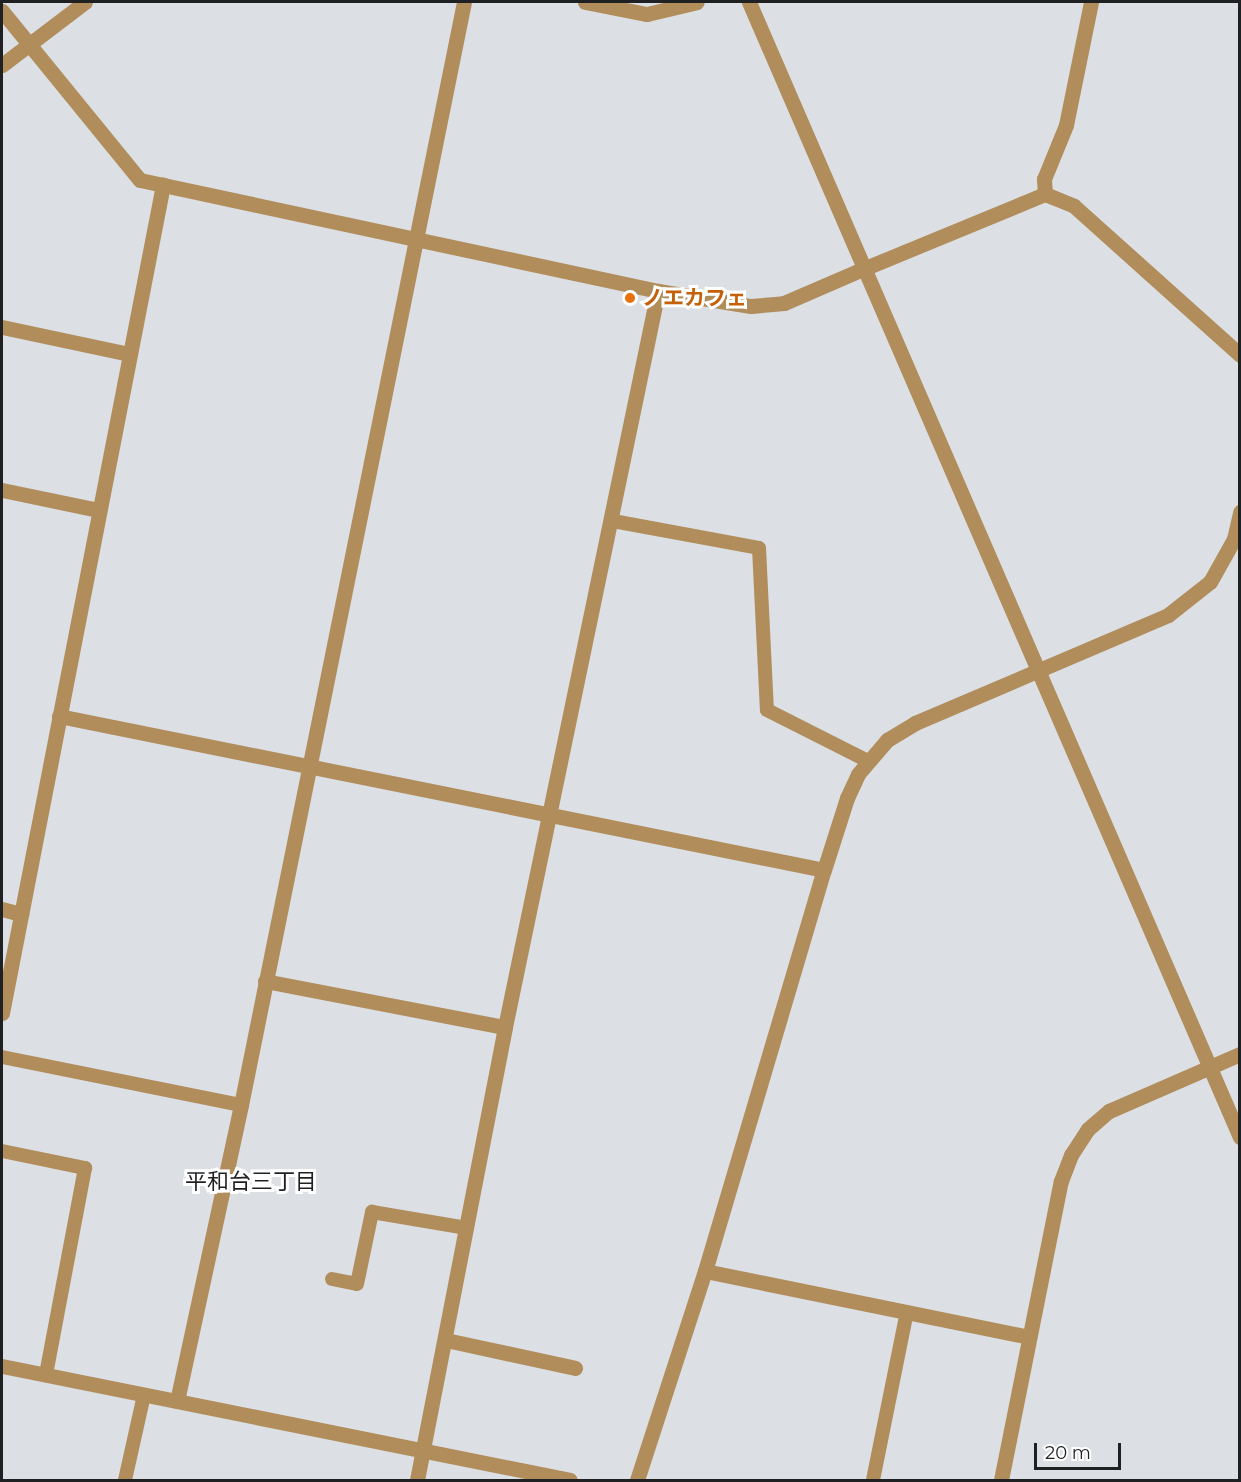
<!DOCTYPE html>
<meta charset="utf-8">
<style>
body{margin:0}
#map{position:relative;width:1241px;height:1482px;overflow:hidden;background:#dcdfe4;font-family:Montserrat,"Noto Sans JP",sans-serif}
div>[style]{position:absolute}
.service>*{height:14px;margin:-7px;padding:0 7px;transform-origin:7px;border-radius:7px;background:#b08d5b}
.minor>*{height:15px;margin:-7.5px;padding:0 7.5px;transform-origin:7.5px;border-radius:7.5px;background:#b08d5b}
.tertiary>*{height:15px;margin:-7.5px;padding:0 7.5px;transform-origin:7.5px;border-radius:7.5px;background:#b08d5b}
.dots>*{width:16px;height:16px;translate:-50% -50%;box-sizing:border-box;border:3px solid #fff;border-radius:50%}
span{translate:-50% -50%;white-space:nowrap;text-align:center;line-height:1.15;-webkit-text-stroke:6px #fff;paint-order:stroke}
.food-label{font-size:21px;color:#c56008;font-weight:700}
.left{translate:0 -50%;text-align:left}
.neighbourhood-label{font-size:22px;color:#1f2022}
.frame{position:absolute;inset:0;border:3px solid #1f2022;pointer-events:none}
.scale{position:absolute;left:1034px;top:1443px;width:87px;height:27px;box-sizing:border-box;border:3px solid #1f2022;border-top:0;padding-left:8px;font-size:18px;line-height:21px;white-space:nowrap;color:#1f2022;-webkit-text-stroke:4px #fff;paint-order:stroke}
</style>
<div id="map">
<div class="service">
<i style="left:613px;top:521px;width:148px;rotate:10.5deg"></i>
<i style="left:759px;top:548px;width:162px;rotate:87.2deg"></i>
<i style="left:767px;top:710px;width:113px;rotate:26.8deg"></i>
<i style="left:2px;top:1057px;width:244px;rotate:11.4deg"></i>
<i style="left:2px;top:1151px;width:85px;rotate:11.6deg"></i>
<i style="left:85px;top:1168px;width:211px;rotate:100.7deg"></i>
<i style="left:332px;top:1279px;width:25px;rotate:11deg"></i>
<i style="left:357px;top:1284px;width:74px;rotate:-78.2deg"></i>
<i style="left:372px;top:1212px;width:96px;rotate:9.6deg"></i>
<i style="left:125px;top:1480px;width:87px;rotate:-77.4deg"></i>
<i style="left:873px;top:1480px;width:171px;rotate:-78.6deg"></i>
</div>
<div class="minor">
<i style="left:585px;top:2px;width:63px;rotate:11deg"></i>
<i style="left:647px;top:14px;width:51px;rotate:-13.5deg"></i>
<i style="left:2px;top:11px;width:218px;rotate:50.8deg"></i>
<i style="left:140px;top:180px;width:530px;rotate:12.09deg"></i>
<i style="left:658px;top:291px;width:94px;rotate:9.2deg"></i>
<i style="left:751px;top:306px;width:33px;rotate:-5deg"></i>
<i style="left:784px;top:303px;width:86px;rotate:-23.3deg"></i>
<i style="left:1045px;top:194px;width:15px;rotate:-94deg"></i>
<i style="left:1044px;top:179px;width:58px;rotate:-67.8deg"></i>
<i style="left:1066px;top:125px;width:126px;rotate:-78.5deg"></i>
<i style="left:2px;top:327px;width:130px;rotate:12deg"></i>
<i style="left:2px;top:490px;width:99px;rotate:11.7deg"></i>
<i style="left:59px;top:716px;width:780px;rotate:11.38deg"></i>
<i style="left:2px;top:909px;width:20px;rotate:15deg"></i>
<i style="left:265px;top:981px;width:244px;rotate:10.9deg"></i>
<i style="left:2px;top:1013px;width:844px;rotate:-79deg"></i>
<i style="left:705px;top:1271px;width:331px;rotate:11.5deg"></i>
<i style="left:446px;top:1340px;width:132px;rotate:12.2deg"></i>
<i style="left:2px;top:1366px;width:579px;rotate:11.35deg"></i>
<i style="left:177px;top:1401px;width:303px;rotate:-77.8deg"></i>
<i style="left:241px;top:1105px;width:1125px;rotate:-78.57deg"></i>
<i style="left:417px;top:1480px;width:461px;rotate:-79deg"></i>
<i style="left:505px;top:1027px;width:752px;rotate:-78.26deg"></i>
<i style="left:637px;top:1480px;width:220px;rotate:-72deg"></i>
<i style="left:705px;top:1271px;width:418px;rotate:-73.5deg"></i>
<i style="left:824px;top:870px;width:76px;rotate:-72.3deg"></i>
<i style="left:847px;top:798px;width:26px;rotate:-65deg"></i>
<i style="left:858px;top:774px;width:45px;rotate:-49.5deg"></i>
<i style="left:887px;top:740px;width:33px;rotate:-31deg"></i>
<i style="left:915px;top:723px;width:275px;rotate:-23.1deg"></i>
<i style="left:1168px;top:615px;width:53px;rotate:-38.2deg"></i>
<i style="left:1210px;top:582px;width:49px;rotate:-60.8deg"></i>
<i style="left:1234px;top:539px;width:28px;rotate:-77deg"></i>
<i style="left:1001px;top:1480px;width:305px;rotate:-78.7deg"></i>
<i style="left:1061px;top:1181px;width:28px;rotate:-69deg"></i>
<i style="left:1071px;top:1155px;width:31px;rotate:-57deg"></i>
<i style="left:1088px;top:1129px;width:28px;rotate:-41deg"></i>
<i style="left:1109px;top:1111px;width:143px;rotate:-23.5deg"></i>
</div>
<div class="tertiary">
<i style="left:749px;top:2px;width:1237px;rotate:66.61deg"></i>
<i style="left:2px;top:65px;width:104px;rotate:-37.2deg"></i>
<i style="left:863px;top:269px;width:197px;rotate:-22.4deg"></i>
<i style="left:1045px;top:194px;width:31px;rotate:22deg"></i>
<i style="left:1074px;top:206px;width:223px;rotate:41.9deg"></i>
</div>
<div class="dots">
<i style="left:630px;top:298px;background:#e8710a"></i>
</div>
<div class="food-label">
<span class="left" style="left:642px;top:298px">ノエカフェ</span>
</div>
<div class="neighbourhood-label">
<span style="left:251px;top:1182px">平和台三丁目</span>
</div>
<div class="frame"></div>
<div class="scale">20 m</div>
</div>
